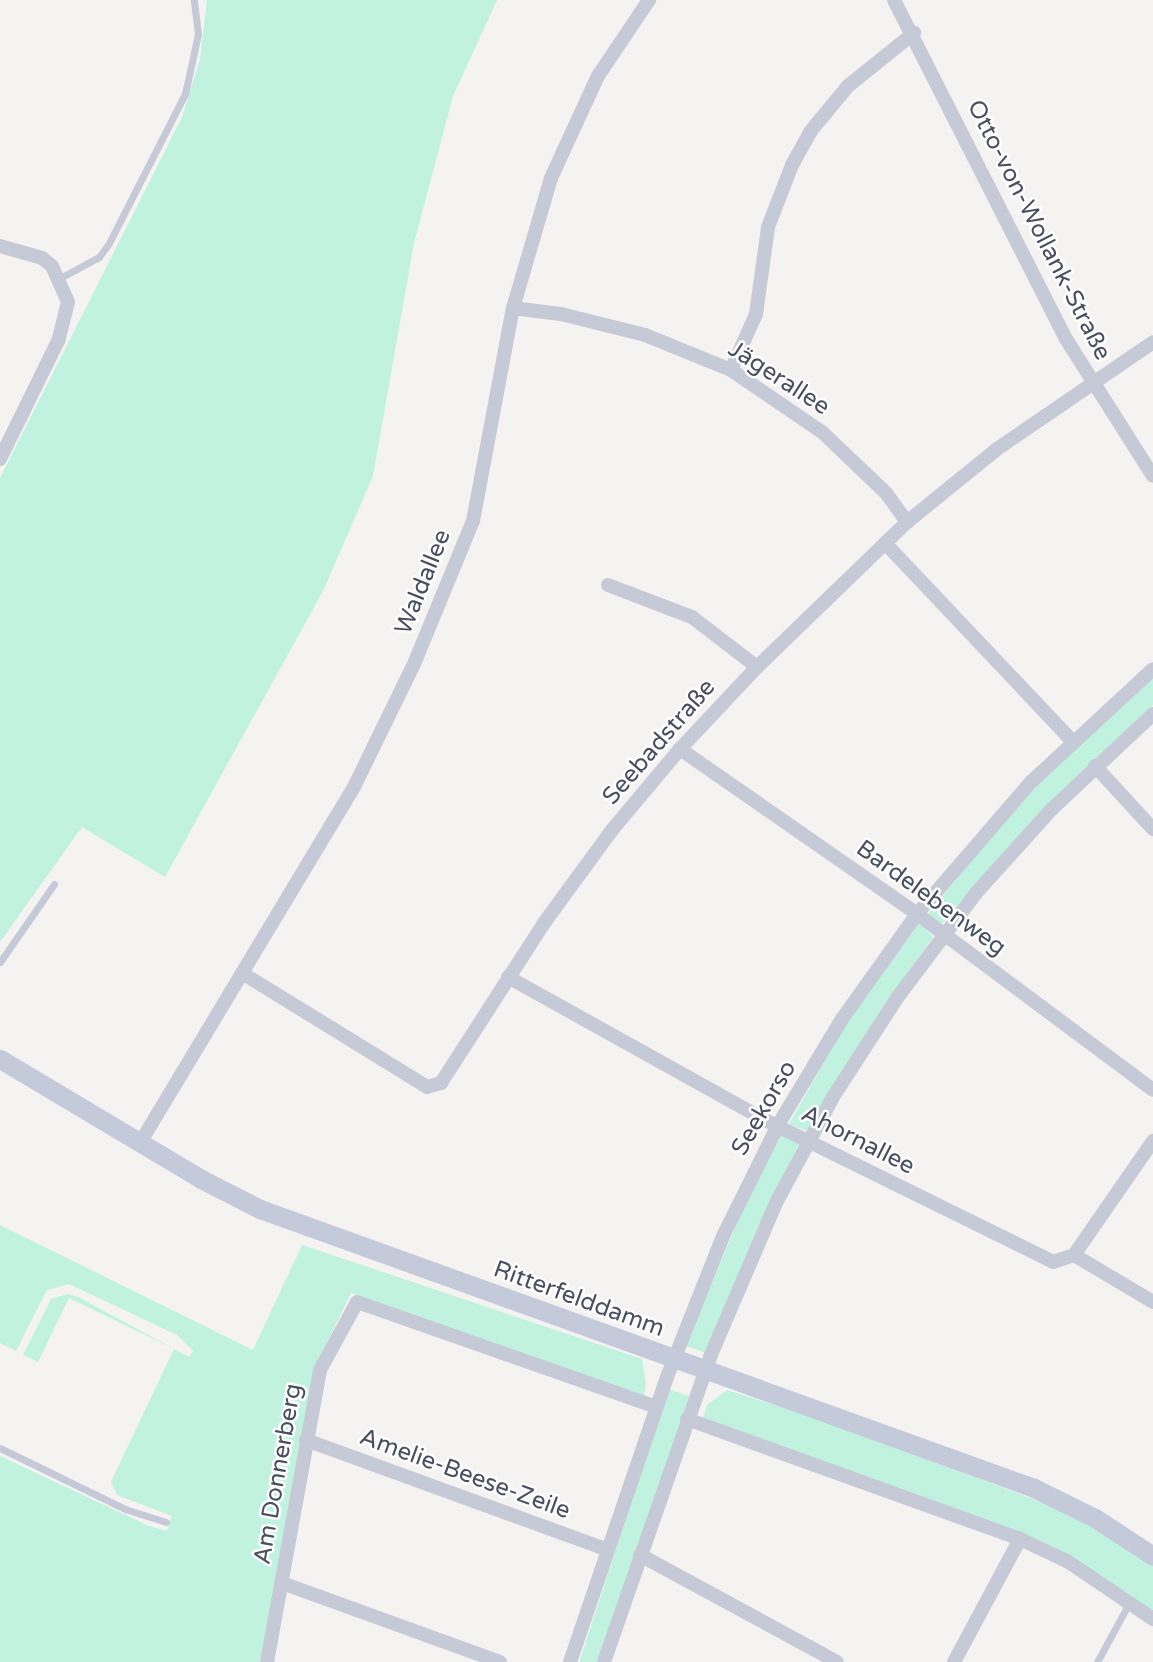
<!DOCTYPE html>
<meta charset="utf-8">
<style>
body{margin:0}
#map{position:relative;width:1153px;height:1662px;overflow:hidden;background:#f4f3f2;font-family:"Varela Round",sans-serif}
div>[style]{position:absolute}
.green>*{inset:0;background:#c1f2e0;transform-origin:0 0}
.lane>*{height:7px;margin:-3.5px;padding:0 3.5px;transform-origin:3.5px;border-radius:3.5px;background:#c6cad7}
.street>*{height:14px;margin:-7px;padding:0 7px;transform-origin:7px;border-radius:7px;background:#c6cad7}
.secondary>*{height:19px;margin:-9.5px;padding:0 9.5px;transform-origin:9.5px;border-radius:9.5px;background:#c5cadb}
span{translate:-50% -50%;white-space:nowrap;text-align:center;line-height:1.15;-webkit-text-stroke:5px #fff;paint-order:stroke}
.street-label{font-size:24px;color:#494f61}
</style>
<div id="map">
<div class="green">
<i style="clip-path:polygon(207px 0,497px 0,453px 96px,414px 243px,373px 476px,323px 591px,165px 877px,82px 827px,0 942px,0 478px,182px 117px,200px 59px)"></i>
<i style="clip-path:polygon(1153px 677px,1153px 705px,1031px 822px,944px 922px,940px 924px,927px 915px,1022px 799px)"></i>
<i style="clip-path:polygon(919px 923px,933px 937px,882px 1008px,807px 1131px,789px 1124px,846px 1024px)"></i>
<i style="clip-path:polygon(781px 1134px,799px 1144px,756px 1232px,706px 1353px,686px 1346px,746px 1201px)"></i>
<i style="clip-path:polygon(0 1225px,253px 1350px,302px 1245px,642px 1359px,646px 1384px,644px 1396px,351px 1293px,319px 1359px,262px 1662px,0 1662px,0 1456px,149px 1526px,167px 1531px,172px 1516px,117px 1495px,111px 1482px,174px 1349px,69px 1298px,38px 1362px,23px 1355px,51px 1299px,68px 1294px,80px 1298px,189px 1357px,193px 1351px,177px 1335px,69px 1284px,47px 1290px,16px 1351px,0 1343px)"></i>
<i style="left:668px;top:1389px;width:22px;height:288px;rotate:18deg"></i>
<i style="clip-path:polygon(727px 1390px,831px 1423px,1070px 1513px,1153px 1565px,1153px 1612px,1041px 1541px,707px 1420px,703px 1417px,707px 1405px)"></i>
</div>
<div class="lane">
<i style="left:60px;top:278px;width:44px;rotate:-28.3deg"></i>
<i style="left:99px;top:257px;width:17px;rotate:-54deg"></i>
<i style="left:109px;top:243px;width:167px;rotate:-63deg"></i>
<i style="left:185px;top:94px;width:61px;rotate:-77.8deg"></i>
<i style="left:198px;top:34px;width:34px;rotate:-97deg"></i>
<i style="left:0;top:962px;width:95px;rotate:-55.3deg"></i>
<i style="left:0;top:1448px;width:139px;rotate:26deg"></i>
<i style="left:125px;top:1509px;width:43px;rotate:17.6deg"></i>
<i style="left:1097px;top:1662px;width:67px;rotate:-61.5deg"></i>
</div>
<div class="street">
<i style="left:894px;top:0;width:380px;rotate:63.1deg"></i>
<i style="left:1066px;top:339px;width:162px;rotate:57.6deg"></i>
<i style="left:0;top:246px;width:44px;rotate:15.9deg"></i>
<i style="left:42px;top:258px;width:13px;rotate:39deg"></i>
<i style="left:52px;top:266px;width:39px;rotate:66deg"></i>
<i style="left:68px;top:302px;width:38px;rotate:104deg"></i>
<i style="left:59px;top:339px;width:134px;rotate:116.2deg"></i>
<i style="left:513px;top:308px;width:48px;rotate:7.1deg"></i>
<i style="left:561px;top:314px;width:87px;rotate:14deg"></i>
<i style="left:645px;top:335px;width:93px;rotate:22.1deg"></i>
<i style="left:731px;top:370px;width:110px;rotate:34.3deg"></i>
<i style="left:822px;top:432px;width:88px;rotate:43.6deg"></i>
<i style="left:886px;top:493px;width:36px;rotate:54deg"></i>
<i style="left:731px;top:370px;width:61px;rotate:-65.9deg"></i>
<i style="left:756px;top:314px;width:88px;rotate:-82.1deg"></i>
<i style="left:768px;top:227px;width:66px;rotate:-68.8deg"></i>
<i style="left:792px;top:165px;width:38px;rotate:-61deg"></i>
<i style="left:810px;top:132px;width:60px;rotate:-50.4deg"></i>
<i style="left:848px;top:86px;width:85px;rotate:-38.8deg"></i>
<i style="left:885px;top:543px;width:272px;rotate:46.6deg"></i>
<i style="left:608px;top:585px;width:90px;rotate:20.9deg"></i>
<i style="left:692px;top:617px;width:82px;rotate:37.6deg"></i>
<i style="left:680px;top:749px;width:289px;rotate:34.8deg"></i>
<i style="left:917px;top:914px;width:294px;rotate:36.7deg"></i>
<i style="left:1095px;top:766px;width:86px;rotate:47.4deg"></i>
<i style="left:242px;top:973px;width:217px;rotate:31.6deg"></i>
<i style="left:427px;top:1087px;width:15px;rotate:-16deg"></i>
<i style="left:441px;top:1083px;width:190px;rotate:-57.2deg"></i>
<i style="left:544px;top:923px;width:115px;rotate:-53.8deg"></i>
<i style="left:612px;top:830px;width:106px;rotate:-50deg"></i>
<i style="left:680px;top:749px;width:112px;rotate:-46.8deg"></i>
<i style="left:757px;top:667px;width:209px;rotate:-44deg"></i>
<i style="left:907px;top:522px;width:116px;rotate:-39deg"></i>
<i style="left:997px;top:449px;width:189px;rotate:-34.4deg"></i>
<i style="left:508px;top:977px;width:294px;rotate:29.1deg"></i>
<i style="left:765px;top:1120px;width:321px;rotate:26.2deg"></i>
<i style="left:1053px;top:1262px;width:22px;rotate:-18deg"></i>
<i style="left:1074px;top:1255px;width:139px;rotate:-55.3deg"></i>
<i style="left:140px;top:1143px;width:415px;rotate:-59deg"></i>
<i style="left:354px;top:787px;width:137px;rotate:-64deg"></i>
<i style="left:414px;top:664px;width:155px;rotate:-67.6deg"></i>
<i style="left:473px;top:521px;width:217px;rotate:-79.4deg"></i>
<i style="left:513px;top:308px;width:135px;rotate:-73.7deg"></i>
<i style="left:551px;top:178px;width:112px;rotate:-65.3deg"></i>
<i style="left:598px;top:76px;width:92px;rotate:-56.1deg"></i>
<i style="left:1074px;top:1255px;width:92px;rotate:30.7deg"></i>
<i style="left:687px;top:1419px;width:354px;rotate:19.8deg"></i>
<i style="left:1020px;top:1539px;width:52px;rotate:25.1deg"></i>
<i style="left:1067px;top:1561px;width:104px;rotate:34deg"></i>
<i style="left:306px;top:1440px;width:321px;rotate:20deg"></i>
<i style="left:640px;top:1555px;width:224px;rotate:28.5deg"></i>
<i style="left:282px;top:1583px;width:232px;rotate:19.9deg"></i>
<i style="left:267px;top:1662px;width:297px;rotate:-79.7deg"></i>
<i style="left:320px;top:1370px;width:77px;rotate:-61.4deg"></i>
<i style="left:357px;top:1302px;width:317px;rotate:19.3deg"></i>
<i style="left:570px;top:1662px;width:301px;rotate:-71.2deg"></i>
<i style="left:667px;top:1377px;width:154px;rotate:-68.3deg"></i>
<i style="left:724px;top:1234px;width:122px;rotate:-63.6deg"></i>
<i style="left:778px;top:1125px;width:124px;rotate:-58.9deg"></i>
<i style="left:842px;top:1019px;width:129px;rotate:-54.5deg"></i>
<i style="left:917px;top:914px;width:174px;rotate:-49.2deg"></i>
<i style="left:1031px;top:782px;width:166px;rotate:-42.8deg"></i>
<i style="left:604px;top:1662px;width:323px;rotate:-70.8deg"></i>
<i style="left:710px;top:1357px;width:170px;rotate:-66.8deg"></i>
<i style="left:777px;top:1201px;width:118px;rotate:-61.7deg"></i>
<i style="left:833px;top:1097px;width:118px;rotate:-57.1deg"></i>
<i style="left:897px;top:998px;width:131px;rotate:-53deg"></i>
<i style="left:976px;top:893px;width:113px;rotate:-47.9deg"></i>
<i style="left:1052px;top:809px;width:139px;rotate:-43.2deg"></i>
<i style="left:954px;top:1662px;width:140px;rotate:-61.8deg"></i>
</div>
<div class="secondary">
<i style="left:0;top:1059px;width:234px;rotate:30.8deg"></i>
<i style="left:201px;top:1179px;width:66px;rotate:27deg"></i>
<i style="left:260px;top:1209px;width:823px;rotate:19.82deg"></i>
<i style="left:1034px;top:1488px;width:68px;rotate:26.2deg"></i>
<i style="left:1095px;top:1518px;width:69px;rotate:33.2deg"></i>
</div>
<div class="street-label">
<span style="left:1039px;top:230px;rotate:63deg">Otto-von-Wollank-Straße</span>
<span style="left:779px;top:378px;rotate:33deg">Jägerallee</span>
<span style="left:423px;top:582px;rotate:-68deg">Waldallee</span>
<span style="left:659px;top:742px;rotate:-49deg">Seebadstraße</span>
<span style="left:931px;top:898px;rotate:36deg">Bardelebenweg</span>
<span style="left:764px;top:1108px;rotate:-60deg">Seekorso</span>
<span style="left:858px;top:1140px;rotate:27deg">Ahornallee</span>
<span style="left:579px;top:1299px;rotate:20deg">Ritterfelddamm</span>
<span style="left:278px;top:1474px;rotate:-80deg">Am Donnerberg</span>
<span style="left:465px;top:1474px;rotate:20deg">Amelie-Beese-Zeile</span>
</div>
</div>
